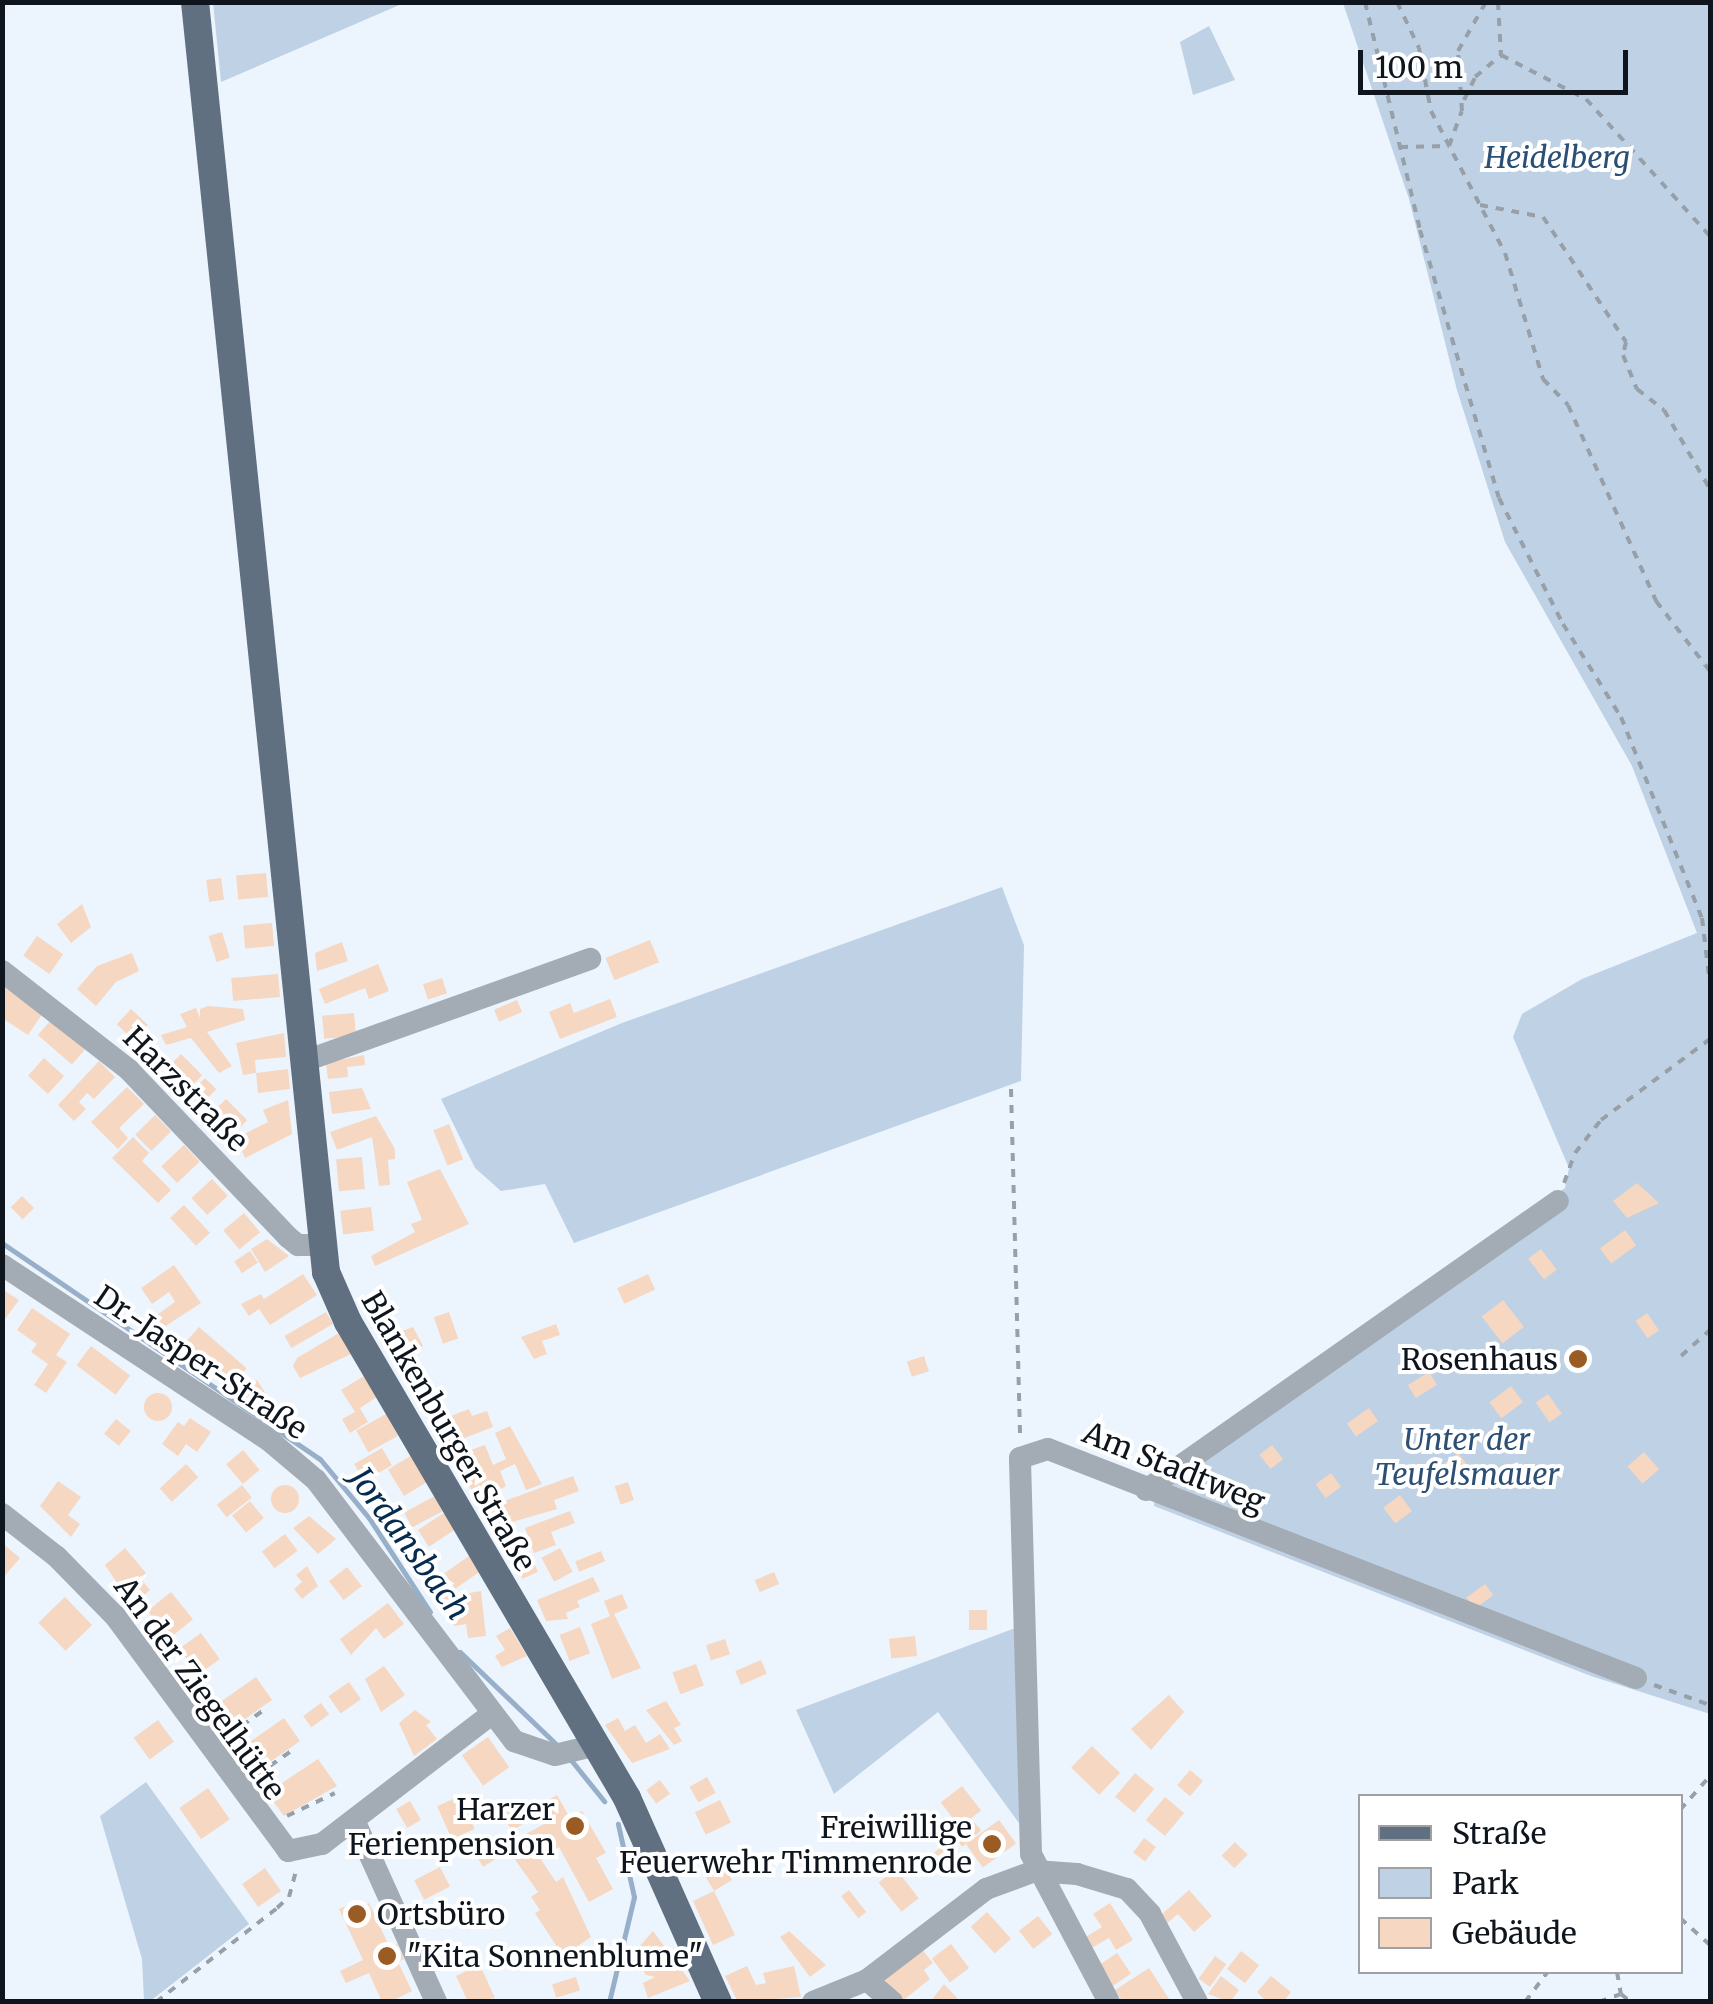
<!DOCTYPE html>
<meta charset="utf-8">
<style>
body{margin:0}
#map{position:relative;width:1713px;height:2004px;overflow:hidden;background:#ecf5fe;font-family:Merriweather,serif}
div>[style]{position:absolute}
.green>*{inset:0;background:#bfd1e4}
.stream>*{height:5px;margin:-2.5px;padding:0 2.5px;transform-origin:2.5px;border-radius:2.5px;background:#97afc9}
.building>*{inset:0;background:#f6d7c1;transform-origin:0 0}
.round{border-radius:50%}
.path>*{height:4px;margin-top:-2px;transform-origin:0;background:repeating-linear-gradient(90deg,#979fa8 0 8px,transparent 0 16px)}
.minor>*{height:22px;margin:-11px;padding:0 11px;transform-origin:11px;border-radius:11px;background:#a3acb5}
.major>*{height:28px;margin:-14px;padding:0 14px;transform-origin:14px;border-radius:14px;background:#607081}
.dots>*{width:28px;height:28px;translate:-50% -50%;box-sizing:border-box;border:5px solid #fff;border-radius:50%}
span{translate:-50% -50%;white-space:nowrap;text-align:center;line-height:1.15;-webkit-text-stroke:8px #fff;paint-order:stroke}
.park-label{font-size:30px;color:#2b4f75;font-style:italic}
.street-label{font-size:30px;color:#0e151d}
.poi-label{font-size:30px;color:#0e151d}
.right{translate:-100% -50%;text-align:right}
.left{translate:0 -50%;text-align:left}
.water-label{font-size:32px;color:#052b4e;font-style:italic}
.frame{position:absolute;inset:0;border:5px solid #0e151d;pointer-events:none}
.legend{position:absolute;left:1358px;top:1794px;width:325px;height:180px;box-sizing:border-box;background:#fff;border:2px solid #9fa1a5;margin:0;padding:12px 18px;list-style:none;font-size:30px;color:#0e151d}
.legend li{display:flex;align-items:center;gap:20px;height:50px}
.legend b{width:50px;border:2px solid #9fa1a5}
.scale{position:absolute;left:1358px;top:50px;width:270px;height:45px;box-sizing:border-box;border:5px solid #0e151d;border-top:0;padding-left:12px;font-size:30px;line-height:35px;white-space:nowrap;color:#0e151d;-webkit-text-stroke:8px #fff;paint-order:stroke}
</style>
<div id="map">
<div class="green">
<i style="clip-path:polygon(213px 2px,404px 2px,404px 3px,221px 82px)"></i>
<i style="clip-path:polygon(1343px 3px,1710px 3px,1710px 1714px,1591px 1676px,1154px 1506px,1155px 1481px,1565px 1188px,1569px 1168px,1513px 1037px,1522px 1014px,1582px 979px,1697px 933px,1632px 766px,1505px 542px,1457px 390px,1409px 199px)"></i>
<i style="clip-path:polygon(1209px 26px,1235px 80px,1193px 95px,1180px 42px)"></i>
<i style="clip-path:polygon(1002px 887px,1024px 945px,1021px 1081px,574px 1243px,545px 1184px,501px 1191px,475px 1168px,441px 1099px,622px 1023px)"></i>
<i style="clip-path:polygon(1021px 1626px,1019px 1823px,938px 1712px,834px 1794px,796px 1710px)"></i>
<i style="clip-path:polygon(146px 1782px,249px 1924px,149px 2002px,144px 2001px,142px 1959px,100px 1816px)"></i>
</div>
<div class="stream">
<i style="left:2px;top:1243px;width:384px;rotate:34.2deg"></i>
<i style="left:320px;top:1459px;width:77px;rotate:50.3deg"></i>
<i style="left:369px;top:1518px;width:112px;rotate:57deg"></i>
<i style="left:460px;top:1652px;width:134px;rotate:43.8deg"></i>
<i style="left:571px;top:1760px;width:53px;rotate:51.2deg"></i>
<i style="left:609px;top:2002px;width:108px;rotate:-76.6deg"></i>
<i style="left:634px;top:1897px;width:75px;rotate:-102.4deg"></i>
</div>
<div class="building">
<i style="left:266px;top:873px;width:24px;height:30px;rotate:85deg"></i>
<i style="left:221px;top:878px;width:22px;height:15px;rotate:82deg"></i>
<i style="clip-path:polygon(82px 904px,91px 927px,71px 943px,57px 924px)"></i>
<i style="left:272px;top:923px;width:23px;height:29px;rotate:85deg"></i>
<i style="left:222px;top:932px;width:27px;height:14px;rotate:73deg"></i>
<i style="left:37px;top:936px;width:32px;height:24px;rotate:35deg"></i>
<i style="left:650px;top:940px;width:24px;height:48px;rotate:68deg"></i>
<i style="clip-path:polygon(342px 942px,348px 961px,317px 971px,315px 953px)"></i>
<i style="clip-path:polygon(132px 953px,139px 971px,116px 982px,96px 1006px,77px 989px,97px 966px)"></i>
<i style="clip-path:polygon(378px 964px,389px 991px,369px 999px,365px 988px,325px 1004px,319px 989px)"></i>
<i style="left:278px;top:974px;width:23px;height:47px;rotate:85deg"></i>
<i style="left:442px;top:978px;width:16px;height:20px;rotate:72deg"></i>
<i style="clip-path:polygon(2px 986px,43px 1013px,28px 1035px,2px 1018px)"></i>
<i style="clip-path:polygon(610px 999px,617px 1017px,560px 1039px,549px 1012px,570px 1003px,574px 1013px)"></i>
<i style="left:517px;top:1000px;width:13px;height:25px;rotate:67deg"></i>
<i style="clip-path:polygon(208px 1006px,243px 1009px,245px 1020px,207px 1032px,232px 1066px,219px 1073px,191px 1038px,166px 1045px,161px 1035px,187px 1027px,180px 1014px,196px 1008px,200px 1018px,200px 1009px)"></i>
<i style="left:131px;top:1009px;width:23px;height:21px;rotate:43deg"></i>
<i style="left:354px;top:1013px;width:23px;height:32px;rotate:85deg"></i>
<i style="left:51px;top:1020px;width:45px;height:20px;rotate:41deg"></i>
<i style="clip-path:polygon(284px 1033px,286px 1057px,255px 1060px,256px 1073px,288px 1069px,290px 1089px,258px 1093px,256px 1073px,243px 1075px,236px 1043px)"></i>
<i style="left:181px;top:1054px;width:30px;height:25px;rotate:45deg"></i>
<i style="clip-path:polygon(364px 1055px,365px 1065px,347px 1067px,348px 1077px,328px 1079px,326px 1063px)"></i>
<i style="left:44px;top:1058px;width:27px;height:24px;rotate:42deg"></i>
<i style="clip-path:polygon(99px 1061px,115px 1077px,94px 1099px,87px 1093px,79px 1102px,86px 1109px,74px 1121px,58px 1105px)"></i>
<i style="left:205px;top:1078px;width:16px;height:23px;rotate:45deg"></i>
<i style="clip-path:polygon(127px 1087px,144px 1104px,119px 1128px,128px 1138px,118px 1149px,91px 1122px)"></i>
<i style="clip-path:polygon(362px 1088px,371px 1109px,332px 1114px,329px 1092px)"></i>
<i style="left:226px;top:1099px;width:30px;height:23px;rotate:45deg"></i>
<i style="clip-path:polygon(288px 1100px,292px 1134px,245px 1158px,236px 1138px,268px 1122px,263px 1110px)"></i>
<i style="left:155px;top:1115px;width:23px;height:28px;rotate:45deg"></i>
<i style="clip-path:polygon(376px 1116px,395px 1149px,395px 1159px,388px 1160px,390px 1185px,379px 1186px,372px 1137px,337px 1150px,330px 1132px)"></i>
<i style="left:449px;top:1124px;width:38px;height:17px;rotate:68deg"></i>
<i style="clip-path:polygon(133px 1137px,149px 1153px,142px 1161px,171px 1190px,158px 1203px,112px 1158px)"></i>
<i style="left:184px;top:1145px;width:23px;height:31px;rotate:47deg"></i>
<i style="left:362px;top:1157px;width:32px;height:26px;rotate:85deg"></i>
<i style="clip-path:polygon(440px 1169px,469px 1224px,375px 1266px,371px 1256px,415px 1232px,411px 1224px,422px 1220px,407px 1182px)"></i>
<i style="left:212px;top:1179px;width:23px;height:28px;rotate:47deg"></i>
<i style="clip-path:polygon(1637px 1183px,1659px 1203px,1627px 1218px,1613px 1201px)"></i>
<i style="left:22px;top:1196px;width:17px;height:16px;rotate:45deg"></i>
<i style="left:184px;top:1205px;width:38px;height:19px;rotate:47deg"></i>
<i style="left:371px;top:1207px;width:24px;height:31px;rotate:83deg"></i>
<i style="left:244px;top:1213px;width:25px;height:27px;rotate:50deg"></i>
<i style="left:1625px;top:1230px;width:19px;height:31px;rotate:54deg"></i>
<i style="clip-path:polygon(267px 1239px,289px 1256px,265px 1272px,251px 1249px)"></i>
<i style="left:1541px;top:1249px;width:26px;height:16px;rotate:53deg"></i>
<i style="left:250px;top:1251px;width:14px;height:19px;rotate:56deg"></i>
<i style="clip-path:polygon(174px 1265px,201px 1303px,155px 1333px,147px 1322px,175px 1302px,169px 1292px,152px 1304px,141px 1288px)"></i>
<i style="clip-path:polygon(303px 1274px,317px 1295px,270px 1325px,259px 1309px,249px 1316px,241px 1304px,261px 1294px,264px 1299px)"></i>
<i style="left:648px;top:1274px;width:17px;height:34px;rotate:65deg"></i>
<i style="clip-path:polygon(2px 1289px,19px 1300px,5px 1319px,2px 1317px)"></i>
<i style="left:1503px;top:1300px;width:34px;height:27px;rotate:52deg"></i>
<i style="clip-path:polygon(32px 1308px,70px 1334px,56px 1355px,67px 1362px,46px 1393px,34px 1385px,48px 1364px,31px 1352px,37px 1344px,17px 1330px)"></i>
<i style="left:326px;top:1312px;width:14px;height:48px;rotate:60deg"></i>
<i style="left:449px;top:1312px;width:28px;height:16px;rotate:71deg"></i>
<i style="left:1647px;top:1313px;width:21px;height:14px;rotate:55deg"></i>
<i style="clip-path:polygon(556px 1324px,560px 1335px,542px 1341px,547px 1354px,534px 1359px,521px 1337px)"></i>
<i style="left:199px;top:1327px;width:63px;height:23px;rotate:41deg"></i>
<i style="clip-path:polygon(413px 1327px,423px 1346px,401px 1360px,387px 1337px)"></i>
<i style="clip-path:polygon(339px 1333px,351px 1354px,300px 1378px,293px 1366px,297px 1358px)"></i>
<i style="left:91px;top:1346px;width:49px;height:24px;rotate:37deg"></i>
<i style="left:1577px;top:1346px;width:22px;height:14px;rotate:51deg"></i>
<i style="left:924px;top:1356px;width:16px;height:18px;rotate:72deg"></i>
<i style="left:1429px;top:1372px;width:15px;height:25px;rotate:58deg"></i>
<i style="clip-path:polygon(364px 1376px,377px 1397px,360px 1408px,368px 1422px,350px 1433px,342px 1419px,355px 1412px,341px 1390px)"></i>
<i style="clip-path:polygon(257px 1380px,268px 1397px,253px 1403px,238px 1392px)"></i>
<i style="left:1511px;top:1386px;width:20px;height:27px;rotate:53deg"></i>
<i class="round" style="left:144px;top:1393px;width:28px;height:28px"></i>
<i style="left:1548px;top:1394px;width:24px;height:15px;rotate:55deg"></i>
<i style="left:1369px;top:1408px;width:16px;height:27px;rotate:55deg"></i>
<i style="clip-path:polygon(469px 1409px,472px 1416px,487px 1411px,493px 1427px,449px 1444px,440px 1420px)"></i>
<i style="left:386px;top:1414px;width:25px;height:34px;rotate:61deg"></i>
<i style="clip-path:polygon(190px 1418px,211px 1432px,197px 1452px,186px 1444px,178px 1456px,162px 1444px,178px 1422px,184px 1426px)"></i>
<i style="left:116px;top:1419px;width:19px;height:19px;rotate:39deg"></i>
<i style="clip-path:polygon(510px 1426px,542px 1484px,526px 1490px,515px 1464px,500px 1471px,506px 1486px,478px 1502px,453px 1456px,485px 1445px,493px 1465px,506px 1459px,495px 1433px)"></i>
<i style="left:1272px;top:1445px;width:18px;height:16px;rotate:52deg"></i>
<i style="left:382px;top:1448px;width:20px;height:32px;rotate:60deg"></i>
<i style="left:243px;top:1450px;width:26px;height:22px;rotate:50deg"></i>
<i style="left:1644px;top:1452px;width:23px;height:22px;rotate:49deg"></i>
<i style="left:1458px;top:1453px;width:23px;height:18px;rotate:52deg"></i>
<i style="left:412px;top:1455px;width:31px;height:28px;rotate:59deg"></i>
<i style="left:186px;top:1464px;width:18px;height:36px;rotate:47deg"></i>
<i style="left:1331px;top:1473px;width:17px;height:19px;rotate:54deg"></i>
<i style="clip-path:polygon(573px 1476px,579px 1491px,554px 1500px,557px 1509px,492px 1528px,485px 1508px)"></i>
<i style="clip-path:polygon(58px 1481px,81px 1497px,68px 1515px,80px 1524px,71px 1537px,40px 1506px)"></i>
<i style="left:628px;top:1482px;width:19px;height:14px;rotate:72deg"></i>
<i style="left:242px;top:1485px;width:16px;height:32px;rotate:52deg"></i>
<i class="round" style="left:271px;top:1485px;width:28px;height:28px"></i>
<i style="left:1400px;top:1495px;width:20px;height:21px;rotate:53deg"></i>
<i style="left:435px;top:1496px;width:17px;height:35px;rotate:62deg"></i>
<i style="left:250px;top:1501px;width:22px;height:23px;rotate:51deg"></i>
<i style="clip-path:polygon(570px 1511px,575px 1523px,551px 1532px,556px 1545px,534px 1553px,525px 1528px)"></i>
<i style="left:444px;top:1513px;width:20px;height:31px;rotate:57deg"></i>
<i style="clip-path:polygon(309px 1516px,336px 1539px,318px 1554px,293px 1528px)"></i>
<i style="left:410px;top:1532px;width:13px;height:19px;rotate:58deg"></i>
<i style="left:285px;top:1534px;width:21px;height:29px;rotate:53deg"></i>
<i style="clip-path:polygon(2px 1543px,20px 1558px,2px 1579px)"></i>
<i style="clip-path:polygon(125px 1548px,146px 1573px,140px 1578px,150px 1590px,132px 1605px,105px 1565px)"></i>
<i style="left:560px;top:1548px;width:27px;height:21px;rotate:62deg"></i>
<i style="left:601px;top:1551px;width:11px;height:28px;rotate:68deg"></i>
<i style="left:469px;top:1556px;width:19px;height:30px;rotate:55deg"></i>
<i style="left:532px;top:1559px;width:14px;height:17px;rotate:65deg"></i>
<i style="clip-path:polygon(307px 1566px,318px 1586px,302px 1599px,294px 1589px,302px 1582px,296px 1575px)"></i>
<i style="left:347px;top:1567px;width:24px;height:23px;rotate:52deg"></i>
<i style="left:774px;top:1572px;width:13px;height:21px;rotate:67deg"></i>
<i style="clip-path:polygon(593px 1577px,600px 1591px,577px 1601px,580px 1607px,566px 1613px,568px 1619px,546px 1621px,537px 1600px)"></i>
<i style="left:1485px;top:1584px;width:14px;height:23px;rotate:54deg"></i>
<i style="clip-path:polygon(450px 1589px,453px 1596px,481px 1591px,486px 1636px,468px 1638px,466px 1624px,454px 1626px,445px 1605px,437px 1607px,434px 1594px)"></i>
<i style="left:171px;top:1592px;width:35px;height:30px;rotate:51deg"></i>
<i style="clip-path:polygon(622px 1594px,628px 1608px,614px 1614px,641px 1668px,612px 1679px,591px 1624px,610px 1616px,604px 1601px)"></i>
<i style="left:65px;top:1597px;width:39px;height:37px;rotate:46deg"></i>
<i style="clip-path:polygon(388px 1603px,404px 1624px,384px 1639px,376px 1628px,351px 1655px,340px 1639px)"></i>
<i style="left:969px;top:1610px;width:18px;height:20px"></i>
<i style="left:580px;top:1627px;width:28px;height:22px;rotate:69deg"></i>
<i style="clip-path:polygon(510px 1628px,527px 1656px,502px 1667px,495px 1656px,505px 1650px,496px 1636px)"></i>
<i style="left:201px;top:1633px;width:32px;height:27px;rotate:54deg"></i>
<i style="left:915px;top:1636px;width:20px;height:26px;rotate:84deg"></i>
<i style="left:725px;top:1639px;width:16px;height:20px;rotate:72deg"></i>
<i style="left:761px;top:1660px;width:15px;height:28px;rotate:67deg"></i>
<i style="left:696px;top:1664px;width:23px;height:25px;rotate:70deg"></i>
<i style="clip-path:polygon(384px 1666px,405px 1695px,381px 1712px,365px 1679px)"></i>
<i style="left:256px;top:1677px;width:28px;height:57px;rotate:55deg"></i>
<i style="left:349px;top:1682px;width:21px;height:25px;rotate:55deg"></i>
<i style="clip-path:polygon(1169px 1695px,1184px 1712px,1151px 1750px,1131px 1729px)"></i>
<i style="clip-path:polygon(666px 1701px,681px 1725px,674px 1728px,682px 1741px,674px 1745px,646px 1710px)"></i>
<i style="left:321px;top:1703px;width:14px;height:22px;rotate:54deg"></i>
<i style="clip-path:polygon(415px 1710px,431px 1722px,426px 1725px,437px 1739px,414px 1756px,399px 1723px)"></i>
<i style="left:284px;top:1718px;width:28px;height:56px;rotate:55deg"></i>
<i style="clip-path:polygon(618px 1718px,625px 1731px,635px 1725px,646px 1743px,660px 1734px,670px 1749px,632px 1763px,605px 1725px)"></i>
<i style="left:158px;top:1720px;width:27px;height:30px;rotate:54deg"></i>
<i style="left:488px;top:1737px;width:37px;height:32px;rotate:55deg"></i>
<i style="left:1092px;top:1746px;width:39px;height:30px;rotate:44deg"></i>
<i style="clip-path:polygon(318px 1759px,337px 1786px,284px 1816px,267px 1793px)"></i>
<i style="left:1190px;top:1770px;width:17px;height:20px;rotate:40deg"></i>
<i style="left:1135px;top:1773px;width:25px;height:31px;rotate:40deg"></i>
<i style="left:707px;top:1777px;width:18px;height:20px;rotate:61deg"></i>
<i style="left:660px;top:1780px;width:17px;height:17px;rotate:54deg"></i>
<i style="left:962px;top:1786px;width:31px;height:27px;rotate:52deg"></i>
<i style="left:208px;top:1788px;width:38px;height:35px;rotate:55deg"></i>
<i style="clip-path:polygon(557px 1795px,570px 1818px,582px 1811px,606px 1853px,596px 1858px,613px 1889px,589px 1902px,559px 1847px,540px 1858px,556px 1882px,563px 1877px,591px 1937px,563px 1956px,535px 1913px,540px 1910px,531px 1897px,538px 1892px,511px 1854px,521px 1847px,517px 1839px,553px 1819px,544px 1803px)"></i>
<i style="left:460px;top:1796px;width:36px;height:25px;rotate:66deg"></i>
<i style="left:1165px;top:1797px;width:25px;height:30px;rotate:40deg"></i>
<i style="left:720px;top:1800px;width:25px;height:28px;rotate:64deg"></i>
<i style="left:410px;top:1801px;width:22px;height:16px;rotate:60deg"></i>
<i style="left:516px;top:1803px;width:21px;height:19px;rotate:55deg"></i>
<i style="left:999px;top:1820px;width:29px;height:41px;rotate:54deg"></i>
<i style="left:974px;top:1822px;width:11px;height:25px;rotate:49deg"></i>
<i style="left:1144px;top:1838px;width:15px;height:18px;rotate:37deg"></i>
<i style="left:1235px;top:1842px;width:18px;height:19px;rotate:45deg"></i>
<i style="left:946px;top:1843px;width:26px;height:19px;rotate:51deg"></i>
<i style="left:488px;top:1844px;width:17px;height:16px;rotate:59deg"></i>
<i style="clip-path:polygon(718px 1857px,732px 1880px,714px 1891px,735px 1935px,713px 1945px,693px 1901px,714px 1891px,700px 1867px)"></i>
<i style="left:440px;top:1867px;width:22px;height:29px;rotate:63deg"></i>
<i style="left:265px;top:1868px;width:28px;height:28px;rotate:55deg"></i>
<i style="left:896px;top:1869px;width:37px;height:22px;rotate:52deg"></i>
<i style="left:849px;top:1890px;width:28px;height:10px;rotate:52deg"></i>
<i style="clip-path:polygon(1189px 1890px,1212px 1916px,1194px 1932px,1178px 1914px,1166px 1924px,1160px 1916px)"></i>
<i style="clip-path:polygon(357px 1901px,360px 1908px,369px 1903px,390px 1948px,397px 1944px,404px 1959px,398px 1962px,412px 1991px,390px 2002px,382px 2002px,369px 1973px,346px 1983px,340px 1971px,363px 1960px,339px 1909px)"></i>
<i style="clip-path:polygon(1110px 1903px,1133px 1940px,1116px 1950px,1109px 1938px,1090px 1949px,1084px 1938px,1102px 1927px,1093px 1914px)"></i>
<i style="left:987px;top:1912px;width:36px;height:22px;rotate:48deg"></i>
<i style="left:1038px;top:1916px;width:23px;height:24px;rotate:52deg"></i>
<i style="clip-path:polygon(653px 1931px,690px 1981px,648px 1998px,643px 1983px,655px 1977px,646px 1975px,632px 1955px)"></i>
<i style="clip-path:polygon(789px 1931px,826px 1965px,810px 1977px,780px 1937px)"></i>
<i style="left:951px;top:1944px;width:30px;height:24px;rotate:53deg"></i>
<i style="clip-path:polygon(920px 1947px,933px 1963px,924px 1970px,930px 1979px,901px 2002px,881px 1976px)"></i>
<i style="left:1241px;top:1951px;width:23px;height:23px;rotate:38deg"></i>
<i style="left:1117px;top:1953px;width:25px;height:22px;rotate:56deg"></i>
<i style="left:1215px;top:1956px;width:14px;height:28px;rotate:36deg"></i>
<i style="clip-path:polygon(480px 1965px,495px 1998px,468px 2002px,456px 1976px)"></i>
<i style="clip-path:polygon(747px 1966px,756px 1985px,766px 1983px,763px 1973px,794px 1966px,801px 1997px,738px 2002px,725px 1976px)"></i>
<i style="clip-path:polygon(1149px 1968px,1171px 2002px,1123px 2002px,1115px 1990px)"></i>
<i style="clip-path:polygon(1221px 1976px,1239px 1990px,1230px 2002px,1208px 1994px)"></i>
<i style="clip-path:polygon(1271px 1976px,1291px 1992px,1283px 2002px,1267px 2002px,1257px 1992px)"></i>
<i style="left:576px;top:1977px;width:14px;height:25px;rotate:73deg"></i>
<i style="clip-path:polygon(944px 1984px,961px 2002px,930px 2002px)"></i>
</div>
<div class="path">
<i style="left:1365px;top:2px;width:235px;rotate:76.4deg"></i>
<i style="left:1420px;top:230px;width:279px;rotate:73.6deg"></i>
<i style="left:1499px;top:498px;width:141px;rotate:63.1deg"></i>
<i style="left:1563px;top:624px;width:110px;rotate:58.1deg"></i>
<i style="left:1621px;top:717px;width:217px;rotate:68.1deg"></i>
<i style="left:1702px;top:918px;width:66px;rotate:83.1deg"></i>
<i style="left:1397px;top:2px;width:51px;rotate:64.4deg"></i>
<i style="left:1419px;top:48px;width:64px;rotate:79.2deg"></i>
<i style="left:1431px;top:111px;width:160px;rotate:62.5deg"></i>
<i style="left:1505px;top:253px;width:132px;rotate:73.2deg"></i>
<i style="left:1543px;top:379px;width:36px;rotate:46deg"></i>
<i style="left:1568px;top:405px;width:215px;rotate:65.8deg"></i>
<i style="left:1656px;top:601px;width:88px;rotate:52.4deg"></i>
<i style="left:1498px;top:2px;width:53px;rotate:86.8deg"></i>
<i style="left:1501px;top:55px;width:96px;rotate:27.4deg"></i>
<i style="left:1586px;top:99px;width:185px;rotate:47.9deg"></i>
<i style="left:1464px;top:100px;width:25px;rotate:-64deg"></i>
<i style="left:1475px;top:77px;width:34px;rotate:-40deg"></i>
<i style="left:1449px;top:146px;width:37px;rotate:-70deg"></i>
<i style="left:1462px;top:111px;width:60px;rotate:-93.8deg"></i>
<i style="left:1458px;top:51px;width:56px;rotate:-60.3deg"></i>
<i style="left:1400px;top:147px;width:49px;rotate:-1.2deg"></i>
<i style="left:1480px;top:205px;width:64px;rotate:10.8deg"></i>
<i style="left:1543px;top:217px;width:150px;rotate:56.4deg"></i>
<i style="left:1626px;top:342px;width:13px;rotate:103deg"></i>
<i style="left:1623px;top:355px;width:37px;rotate:68deg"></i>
<i style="left:1637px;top:389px;width:34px;rotate:38deg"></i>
<i style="left:1664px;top:410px;width:91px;rotate:59.8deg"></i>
<i style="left:1011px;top:1089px;width:349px;rotate:88.5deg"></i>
<i style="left:1564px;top:1183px;width:32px;rotate:-70deg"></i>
<i style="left:1575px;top:1153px;width:42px;rotate:-51.8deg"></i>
<i style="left:1601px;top:1120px;width:136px;rotate:-36.6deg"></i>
<i style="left:1681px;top:1356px;width:39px;rotate:-42deg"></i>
<i style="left:1654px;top:1685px;width:59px;rotate:19.7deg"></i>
<i style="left:229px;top:1735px;width:44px;rotate:-35.8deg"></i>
<i style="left:257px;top:1775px;width:45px;rotate:-35.1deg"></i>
<i style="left:1680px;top:1810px;width:45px;rotate:-48.6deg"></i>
<i style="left:287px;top:1816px;width:53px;rotate:-25.6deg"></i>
<i style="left:1680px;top:1918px;width:40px;rotate:42deg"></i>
<i style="left:1617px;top:1972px;width:22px;rotate:80deg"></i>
<i style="left:1621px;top:1994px;width:13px;rotate:39deg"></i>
<i style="left:156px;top:2002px;width:153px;rotate:-37.8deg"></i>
<i style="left:277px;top:1908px;width:16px;rotate:-43deg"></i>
<i style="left:289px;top:1897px;width:30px;rotate:-75deg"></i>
<i style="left:1525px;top:2002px;width:38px;rotate:-53deg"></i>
<i style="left:1599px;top:2002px;width:23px;rotate:-20deg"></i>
</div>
<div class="minor">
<i style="left:2px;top:971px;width:161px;rotate:37.9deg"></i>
<i style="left:129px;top:1070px;width:231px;rotate:46.4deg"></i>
<i style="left:288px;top:1237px;width:13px;rotate:39deg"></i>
<i style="left:298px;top:1245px;width:25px"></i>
<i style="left:305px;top:1061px;width:303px;rotate:-19.7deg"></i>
<i style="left:2px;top:1265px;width:322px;rotate:33.3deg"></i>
<i style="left:271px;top:1442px;width:59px;rotate:40.2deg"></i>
<i style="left:316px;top:1480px;width:328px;rotate:52.8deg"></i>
<i style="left:514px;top:1741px;width:43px;rotate:18.9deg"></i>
<i style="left:555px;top:1755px;width:43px;rotate:-13.4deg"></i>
<i style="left:1146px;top:1490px;width:503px;rotate:-35.05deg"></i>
<i style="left:2px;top:1514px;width:70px;rotate:38deg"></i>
<i style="left:57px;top:1557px;width:83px;rotate:45.5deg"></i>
<i style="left:115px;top:1616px;width:292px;rotate:53.6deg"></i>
<i style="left:288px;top:1851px;width:35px;rotate:-12deg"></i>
<i style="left:322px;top:1844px;width:210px;rotate:-37.5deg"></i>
<i style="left:354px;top:1820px;width:200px;rotate:65.7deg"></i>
<i style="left:867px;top:1980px;width:33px;rotate:41deg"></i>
<i style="left:813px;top:2002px;width:58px;rotate:-22.2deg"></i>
<i style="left:867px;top:1980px;width:150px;rotate:-37.4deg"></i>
<i style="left:986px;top:1889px;width:52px;rotate:-20.2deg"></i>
<i style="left:1035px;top:1871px;width:42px;rotate:4.1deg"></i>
<i style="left:1077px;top:1874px;width:52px;rotate:16.7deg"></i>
<i style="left:1127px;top:1889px;width:34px;rotate:47deg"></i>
<i style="left:1150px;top:1914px;width:100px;rotate:61.9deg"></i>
<i style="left:1109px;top:2002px;width:167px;rotate:-117.8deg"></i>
<i style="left:1031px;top:1854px;width:396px;rotate:-91.6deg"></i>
<i style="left:1020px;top:1458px;width:29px;rotate:-18deg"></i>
<i style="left:1048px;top:1449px;width:631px;rotate:21.28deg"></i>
</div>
<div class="major">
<i style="left:195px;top:2px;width:1277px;rotate:84.11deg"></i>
<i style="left:326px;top:1272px;width:55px;rotate:66.3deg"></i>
<i style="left:348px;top:1322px;width:552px;rotate:59.62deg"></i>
<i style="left:627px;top:1798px;width:223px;rotate:66deg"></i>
</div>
<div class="dots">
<i style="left:1578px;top:1359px;background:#9b5c24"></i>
<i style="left:575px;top:1826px;background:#9b5c24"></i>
<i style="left:992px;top:1844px;background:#9b5c24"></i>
<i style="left:357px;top:1914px;background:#9b5c24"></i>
<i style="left:387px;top:1956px;background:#9b5c24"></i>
</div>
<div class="park-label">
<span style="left:1557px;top:157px">Heidelberg</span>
<span style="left:1467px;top:1456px">Unter der<br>Teufelsmauer</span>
</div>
<div class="street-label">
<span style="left:186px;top:1089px;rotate:45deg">Harzstraße</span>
<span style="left:201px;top:1362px;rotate:34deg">Dr.-Jasper-Straße</span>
<span style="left:449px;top:1431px;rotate:60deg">Blankenburger Straße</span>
<span style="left:1174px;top:1467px;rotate:22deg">Am Stadtweg</span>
<span style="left:200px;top:1688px;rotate:54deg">An der Ziegelhütte</span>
</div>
<div class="poi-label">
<span class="right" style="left:1558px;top:1359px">Rosenhaus</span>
<span class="right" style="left:555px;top:1826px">Harzer<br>Ferienpension</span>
<span class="right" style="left:972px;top:1844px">Freiwillige<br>Feuerwehr Timmenrode</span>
<span class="left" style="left:377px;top:1914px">Ortsbüro</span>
<span class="left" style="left:407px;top:1956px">"Kita Sonnenblume"</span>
</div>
<div class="water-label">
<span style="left:409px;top:1544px;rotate:54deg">Jordansbach</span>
</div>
<div class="frame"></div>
<ul class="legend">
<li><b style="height:12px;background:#607081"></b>Straße</li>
<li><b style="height:28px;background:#bfd1e4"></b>Park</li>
<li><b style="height:28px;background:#f6d7c1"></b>Gebäude</li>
</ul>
<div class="scale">100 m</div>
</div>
